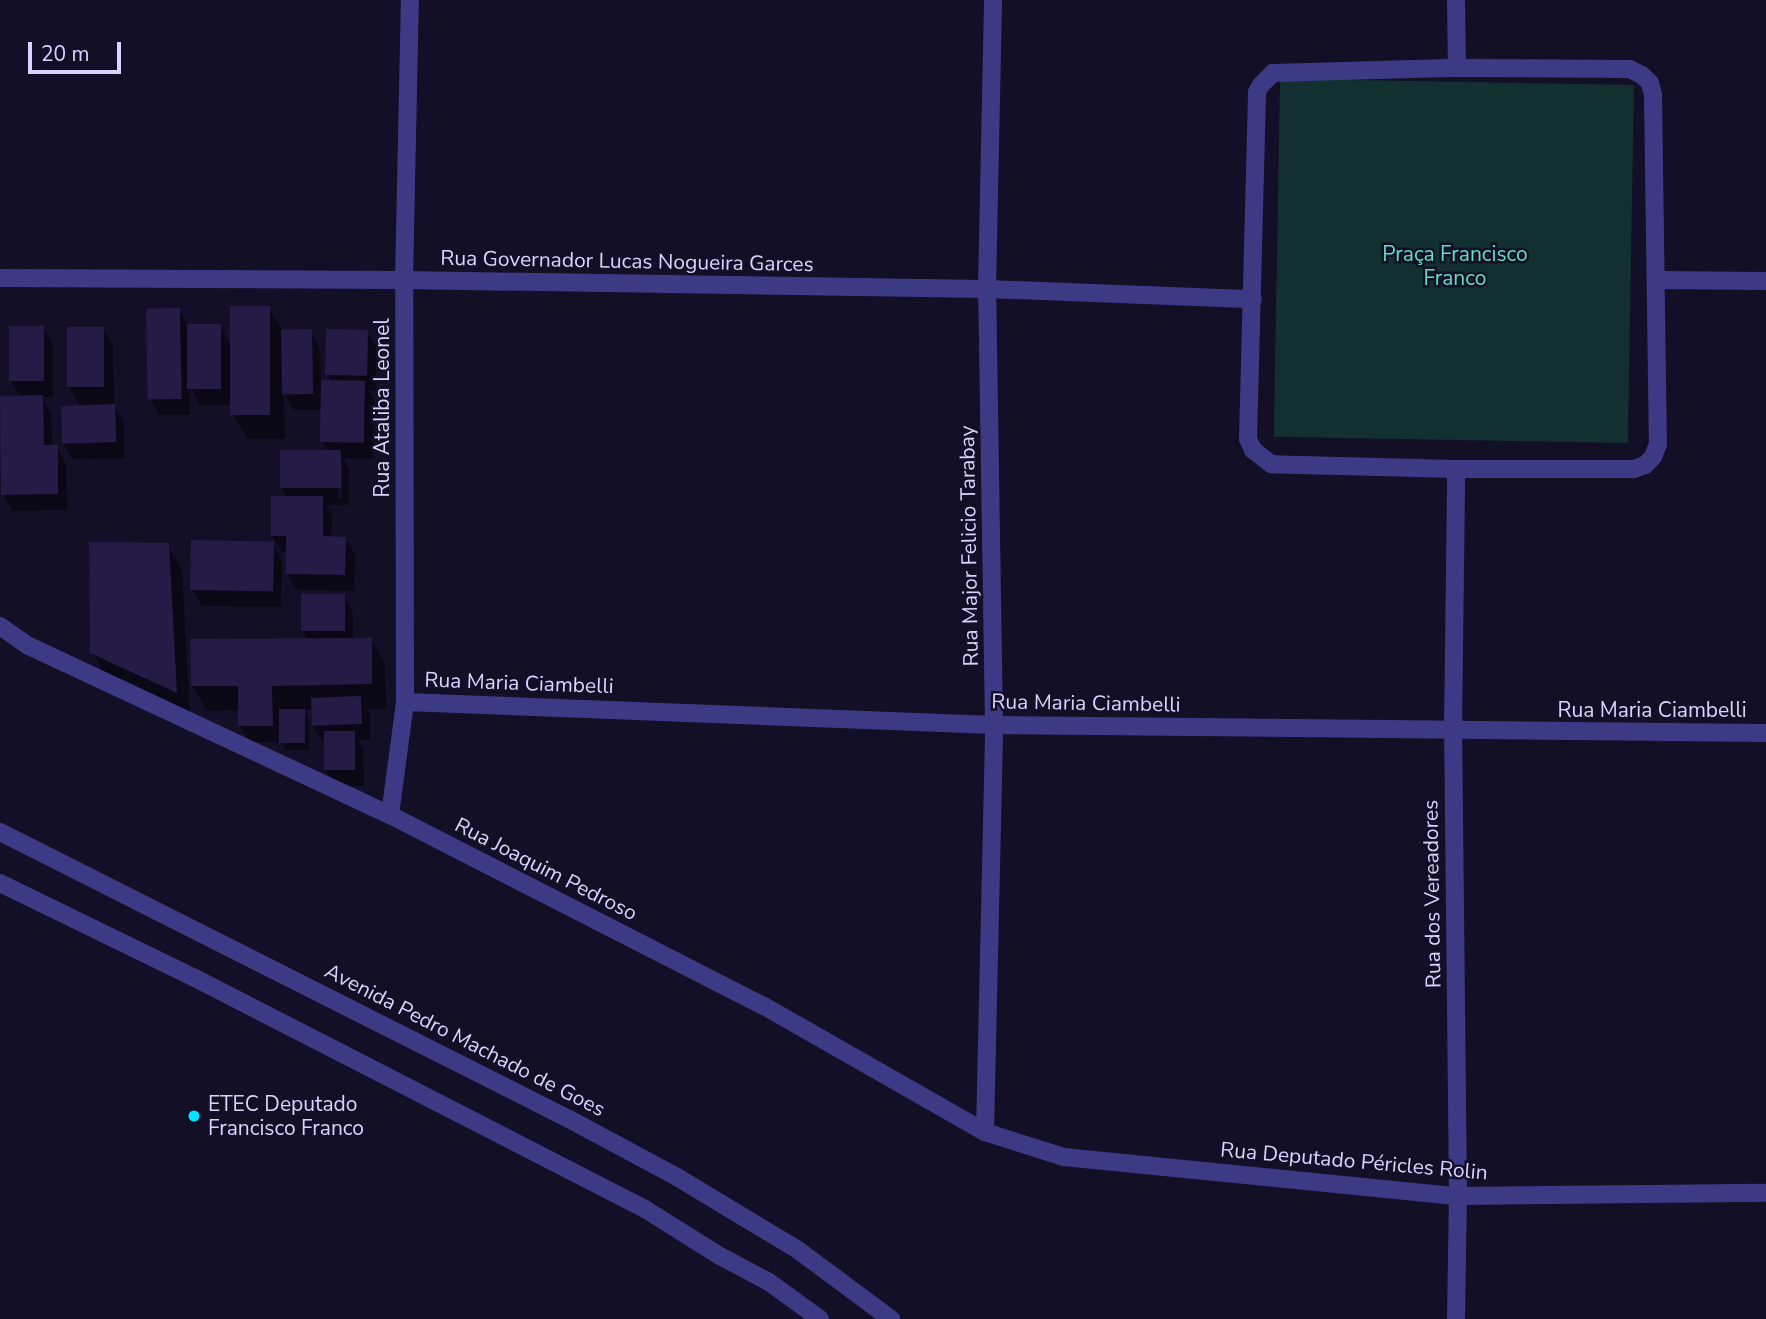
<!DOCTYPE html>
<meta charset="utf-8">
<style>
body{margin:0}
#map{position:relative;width:1766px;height:1319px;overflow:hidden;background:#130f26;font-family:"Nunito Sans",sans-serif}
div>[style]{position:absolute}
.green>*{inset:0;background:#12302f;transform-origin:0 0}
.shadow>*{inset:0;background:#0007}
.building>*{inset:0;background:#241b47;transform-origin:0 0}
.minor>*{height:18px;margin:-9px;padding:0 9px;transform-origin:9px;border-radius:9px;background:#3d3a85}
.dots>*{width:19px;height:19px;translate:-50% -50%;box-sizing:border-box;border:4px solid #130f26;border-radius:50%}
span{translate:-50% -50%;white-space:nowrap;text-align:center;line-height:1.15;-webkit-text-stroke:5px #130f26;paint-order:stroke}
.park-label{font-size:21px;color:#5fe0c0}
.street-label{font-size:21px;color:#d9d4ff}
.poi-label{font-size:21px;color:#d9d4ff}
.left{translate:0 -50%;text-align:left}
.scale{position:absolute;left:28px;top:42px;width:93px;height:32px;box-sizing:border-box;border:4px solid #d9d4ff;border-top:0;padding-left:9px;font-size:21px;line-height:24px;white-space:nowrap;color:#d9d4ff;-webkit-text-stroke:5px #130f26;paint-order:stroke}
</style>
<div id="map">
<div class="green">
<i style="left:1634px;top:85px;width:358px;height:354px;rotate:91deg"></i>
</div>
<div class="shadow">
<i style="clip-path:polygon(evenodd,269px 308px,283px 332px,311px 331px,320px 348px,321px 382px,332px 382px,327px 374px,367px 331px,377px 348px,376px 391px,369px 391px,374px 399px,373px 459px,343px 458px,349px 469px,349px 505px,326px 505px,332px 515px,331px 538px,345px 538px,355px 555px,354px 591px,297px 590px,287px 574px,288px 552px,282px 552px,272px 535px,287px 498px,281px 488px,328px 452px,322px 441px,322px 410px,294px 410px,284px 393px,285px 439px,248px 439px,233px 414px,233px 405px,200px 405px,190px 387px,190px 415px,159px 415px,150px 399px,179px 310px,188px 326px,220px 325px,232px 347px,269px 308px,339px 466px,342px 466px,342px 498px,338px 498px,339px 466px)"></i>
<i style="clip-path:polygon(43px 328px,53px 344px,53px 397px,42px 397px,51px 414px,52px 447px,57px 447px,66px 464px,67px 510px,12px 511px,3px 494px,0 398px,21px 397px,11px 381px)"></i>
<i style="clip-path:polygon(103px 328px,113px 345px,114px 405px,124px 422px,124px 458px,73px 459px,63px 443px,81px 406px,69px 387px)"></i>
<i style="clip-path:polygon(273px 544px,282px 560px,281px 607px,202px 606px,192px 589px)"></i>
<i style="clip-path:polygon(168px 545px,182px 570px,190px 716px,107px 678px,92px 652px)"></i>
<i style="clip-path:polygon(344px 596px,353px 613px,353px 640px,371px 639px,385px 664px,386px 709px,367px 709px,370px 715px,370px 740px,358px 740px,363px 749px,364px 786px,335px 786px,326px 770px,325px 740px,322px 740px,312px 724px,312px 710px,303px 710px,308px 719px,309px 750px,286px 750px,281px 742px,249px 742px,240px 726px,240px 710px,207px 711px,192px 686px,308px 640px,303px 631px)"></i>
</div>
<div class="building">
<i style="left:230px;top:306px;width:40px;height:109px"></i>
<i style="left:180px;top:308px;width:91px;height:34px;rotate:89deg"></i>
<i style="left:187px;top:324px;width:34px;height:65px"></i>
<i style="left:9px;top:326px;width:35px;height:55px"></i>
<i style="left:67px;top:327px;width:37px;height:60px"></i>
<i style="left:312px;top:329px;width:65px;height:31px;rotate:89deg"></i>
<i style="left:326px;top:329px;width:42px;height:46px;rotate:1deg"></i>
<i style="left:321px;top:380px;width:44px;height:62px;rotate:1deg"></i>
<i style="clip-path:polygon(43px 395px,44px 445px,58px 445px,58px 494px,1px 495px,0 396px)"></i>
<i style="left:115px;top:404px;width:38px;height:54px;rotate:88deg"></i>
<i style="left:280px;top:450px;width:61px;height:38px"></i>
<i style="clip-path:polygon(271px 496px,323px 496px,323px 536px,346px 537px,345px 575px,286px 574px,286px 536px,271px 536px)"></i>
<i style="left:191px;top:540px;width:83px;height:50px;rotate:1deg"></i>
<i style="clip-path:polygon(89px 542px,169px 543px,177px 693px,90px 653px)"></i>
<i style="left:301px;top:594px;width:44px;height:37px"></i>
<i style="clip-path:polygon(372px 638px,372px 684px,272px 686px,273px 726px,238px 726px,238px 686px,191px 686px,190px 639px)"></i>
<i style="left:361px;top:696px;width:28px;height:50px;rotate:88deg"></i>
<i style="left:279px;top:709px;width:26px;height:34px"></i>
<i style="left:355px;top:731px;width:39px;height:31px;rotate:90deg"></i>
</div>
<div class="minor">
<i style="left:1456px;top:0;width:68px;rotate:89.2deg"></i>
<i style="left:1457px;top:68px;width:173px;rotate:0.3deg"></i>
<i style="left:1630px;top:69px;width:13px;rotate:27deg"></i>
<i style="left:1642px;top:75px;width:11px;rotate:45deg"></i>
<i style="left:1650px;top:83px;width:11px;rotate:75deg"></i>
<i style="left:1653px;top:94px;width:350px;rotate:89.2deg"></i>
<i style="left:1658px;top:444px;width:14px;rotate:111deg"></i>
<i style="left:1653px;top:457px;width:11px;rotate:135deg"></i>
<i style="left:1645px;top:465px;width:12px;rotate:160deg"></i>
<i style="left:1634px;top:469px;width:178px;rotate:180deg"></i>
<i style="left:1456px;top:469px;width:185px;rotate:-178.5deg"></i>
<i style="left:1271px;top:464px;width:23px;rotate:-142deg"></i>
<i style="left:1253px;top:450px;width:12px;rotate:-114deg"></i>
<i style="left:1248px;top:439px;width:347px;rotate:-88.5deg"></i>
<i style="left:1257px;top:92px;width:8px;rotate:-60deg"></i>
<i style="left:1261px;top:85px;width:17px;rotate:-45deg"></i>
<i style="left:1273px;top:73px;width:184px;rotate:-1.6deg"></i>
<i style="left:0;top:278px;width:404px;rotate:0.3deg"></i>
<i style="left:404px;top:280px;width:583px;rotate:0.88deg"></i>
<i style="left:987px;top:289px;width:266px;rotate:2.2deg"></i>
<i style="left:1657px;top:280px;width:109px;rotate:0.5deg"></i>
<i style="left:0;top:626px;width:35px;rotate:35deg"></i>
<i style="left:29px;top:646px;width:399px;rotate:25.1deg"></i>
<i style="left:390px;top:815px;width:420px;rotate:27.1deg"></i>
<i style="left:764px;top:1006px;width:254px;rotate:29.7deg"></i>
<i style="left:985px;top:1132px;width:83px;rotate:17.6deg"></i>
<i style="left:1064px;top:1157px;width:396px;rotate:5.7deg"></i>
<i style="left:1458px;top:1196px;width:308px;rotate:-0.6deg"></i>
<i style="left:405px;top:702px;width:589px;rotate:2.24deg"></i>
<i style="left:994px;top:725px;width:772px;rotate:0.59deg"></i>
<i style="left:390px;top:815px;width:114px;rotate:-82.4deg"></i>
<i style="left:405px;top:702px;width:422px;rotate:-90.1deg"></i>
<i style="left:404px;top:280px;width:280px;rotate:-88.8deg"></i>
<i style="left:0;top:832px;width:637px;rotate:26.77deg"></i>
<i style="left:569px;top:1119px;width:123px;rotate:28.2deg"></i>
<i style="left:677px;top:1177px;width:141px;rotate:31.1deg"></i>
<i style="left:798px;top:1250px;width:116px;rotate:36.6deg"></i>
<i style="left:0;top:883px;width:215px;rotate:26deg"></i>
<i style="left:193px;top:977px;width:508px;rotate:27.17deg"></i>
<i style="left:645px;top:1209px;width:89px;rotate:32.1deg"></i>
<i style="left:720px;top:1256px;width:55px;rotate:28deg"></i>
<i style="left:769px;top:1282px;width:63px;rotate:36deg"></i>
<i style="left:985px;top:1132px;width:407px;rotate:-88.7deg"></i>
<i style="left:994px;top:725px;width:436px;rotate:-90.9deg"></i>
<i style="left:987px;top:289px;width:289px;rotate:-88.8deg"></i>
<i style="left:1456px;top:1319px;width:123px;rotate:-89.1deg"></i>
<i style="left:1458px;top:1196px;width:464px;rotate:-90.6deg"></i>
<i style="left:1453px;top:732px;width:263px;rotate:-89.3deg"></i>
</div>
<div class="dots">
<i style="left:194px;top:1116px;background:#00e5ff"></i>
</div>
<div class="park-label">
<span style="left:1455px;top:266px">Praça Francisco<br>Franco</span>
</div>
<div class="street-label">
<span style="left:627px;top:261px;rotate:1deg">Rua Governador Lucas Nogueira Garces</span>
<span style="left:382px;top:408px;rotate:-90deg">Rua Ataliba Leonel</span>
<span style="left:969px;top:546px;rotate:-91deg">Rua Major Felicio Tarabay</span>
<span style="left:519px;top:683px;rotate:2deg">Rua Maria Ciambelli</span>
<span style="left:1086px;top:703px;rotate:1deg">Rua Maria Ciambelli</span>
<span style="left:1652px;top:710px">Rua Maria Ciambelli</span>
<span style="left:546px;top:869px;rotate:27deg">Rua Joaquim Pedroso</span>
<span style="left:1432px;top:894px;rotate:-91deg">Rua dos Vereadores</span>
<span style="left:465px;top:1040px;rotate:27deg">Avenida Pedro Machado de Goes</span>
<span style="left:1354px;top:1161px;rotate:5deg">Rua Deputado Péricles Rolin</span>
</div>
<div class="poi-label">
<span class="left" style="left:208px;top:1116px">ETEC Deputado<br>Francisco Franco</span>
</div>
<div class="scale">20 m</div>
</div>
